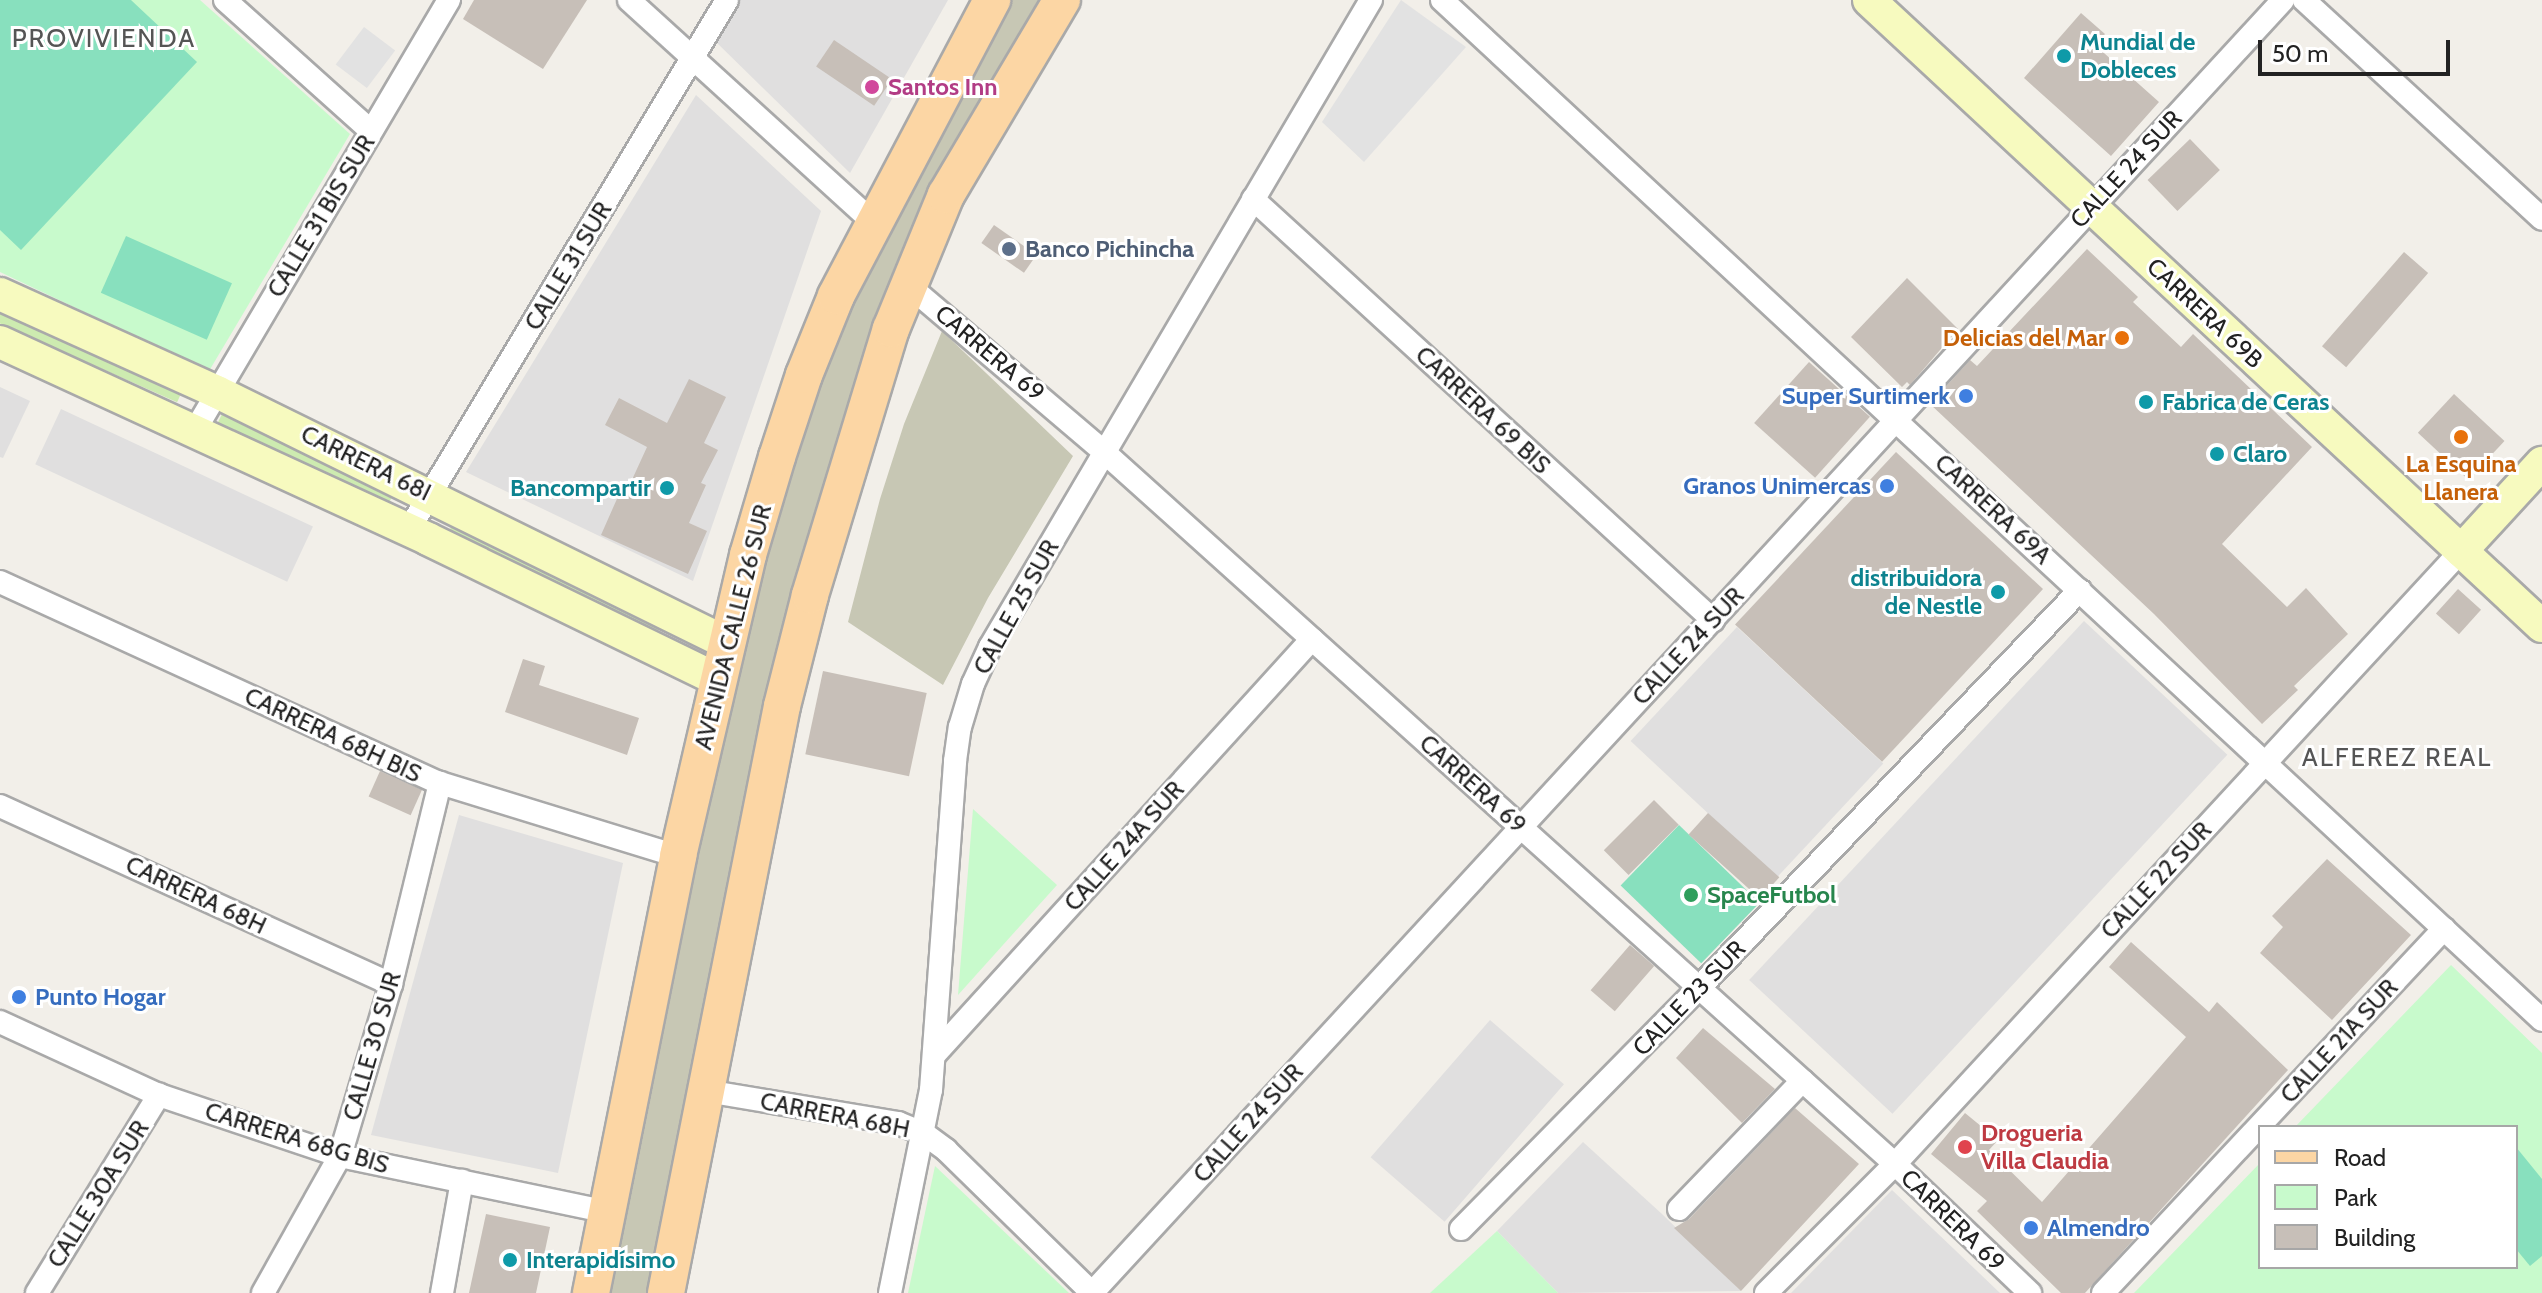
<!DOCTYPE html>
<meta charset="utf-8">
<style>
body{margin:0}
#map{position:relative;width:2542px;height:1293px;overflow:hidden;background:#f2efe9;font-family:Cabin,sans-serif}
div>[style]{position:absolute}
.residential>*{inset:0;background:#e0dfdf;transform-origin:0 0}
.construction>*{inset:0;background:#c7c7b4}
.grass>*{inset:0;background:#cdebb0;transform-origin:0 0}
.park>*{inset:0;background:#c8facc}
.pitch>*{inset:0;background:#88e0be;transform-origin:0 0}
.parking>*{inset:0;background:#e2e2e2;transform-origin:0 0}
.building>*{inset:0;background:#c7bfb8;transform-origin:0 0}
.roads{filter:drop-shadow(2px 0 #a9a9a9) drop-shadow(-2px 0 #a9a9a9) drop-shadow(0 2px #a9a9a9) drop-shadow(0 -2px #a9a9a9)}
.street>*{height:22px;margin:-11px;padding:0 11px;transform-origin:11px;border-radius:11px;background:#fff}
.secondary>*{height:32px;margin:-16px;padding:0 16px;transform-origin:16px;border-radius:16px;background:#f7fabf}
.primary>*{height:36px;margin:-18px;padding:0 18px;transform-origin:18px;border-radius:18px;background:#fcd6a4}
.dots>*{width:22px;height:22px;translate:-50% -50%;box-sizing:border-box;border:4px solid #fff;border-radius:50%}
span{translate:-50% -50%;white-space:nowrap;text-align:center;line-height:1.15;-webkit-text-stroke:6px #fff;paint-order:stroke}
.culture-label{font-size:24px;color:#0d838f;font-weight:700}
.left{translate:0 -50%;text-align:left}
.right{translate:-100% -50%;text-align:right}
.hotel-label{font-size:24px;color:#b23c85;font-weight:700}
.street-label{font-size:24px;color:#222}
.service-label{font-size:24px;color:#4e5e75;font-weight:700}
.food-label{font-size:24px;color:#c56008;font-weight:700}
.shop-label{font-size:24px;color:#366cbe;font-weight:700}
.leisure-label{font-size:24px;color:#27864d;font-weight:700}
.health-label{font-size:24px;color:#be3a42;font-weight:700}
.neighbourhood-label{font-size:26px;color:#555;letter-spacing:2px}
.legend{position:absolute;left:2258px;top:1125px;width:260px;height:144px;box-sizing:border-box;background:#fff;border:2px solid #a7a7a7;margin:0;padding:10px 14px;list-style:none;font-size:24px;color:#222}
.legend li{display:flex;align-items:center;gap:16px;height:40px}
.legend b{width:40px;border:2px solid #a7a7a7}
.scale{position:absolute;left:2258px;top:40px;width:192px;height:36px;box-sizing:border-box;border:4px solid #222;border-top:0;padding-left:10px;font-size:24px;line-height:28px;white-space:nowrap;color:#222;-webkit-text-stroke:6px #fff;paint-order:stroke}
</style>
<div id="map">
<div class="residential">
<i style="clip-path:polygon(738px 0,948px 0,850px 173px,714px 40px)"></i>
<i style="clip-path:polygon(696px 95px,821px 211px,693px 581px,466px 472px)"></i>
<i style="clip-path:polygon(0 387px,30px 401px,3px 458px,0 457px)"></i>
<i style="left:61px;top:409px;width:278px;height:61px;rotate:25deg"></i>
<i style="left:2084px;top:621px;width:196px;height:491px;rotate:43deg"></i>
<i style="left:1737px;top:627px;width:200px;height:156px;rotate:43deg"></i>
<i style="clip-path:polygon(459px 815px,623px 863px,558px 1173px,371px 1135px)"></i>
<i style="left:1490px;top:1020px;width:98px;height:182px;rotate:41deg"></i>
<i style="clip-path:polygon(1583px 1142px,1662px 1214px,1741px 1291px,1558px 1293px,1497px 1231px)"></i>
<i style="clip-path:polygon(1892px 1190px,1955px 1250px,2000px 1293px,1791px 1293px)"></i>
</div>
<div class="construction">
<i style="clip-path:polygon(1002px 0,1052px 0,874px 335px,649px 1293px,602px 1293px,736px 641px,843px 309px)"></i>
<i style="clip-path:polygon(942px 331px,1073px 456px,988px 598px,943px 685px,848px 622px,880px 499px,904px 424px)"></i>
</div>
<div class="grass">
<i style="left:0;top:306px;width:201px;height:16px;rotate:24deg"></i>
<i style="left:224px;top:410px;width:189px;height:14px;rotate:26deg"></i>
<i style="left:455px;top:519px;width:231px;height:13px;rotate:26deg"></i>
</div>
<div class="park">
<i style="clip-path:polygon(0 0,200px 0,350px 134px,209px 371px,0 272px)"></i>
<i style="clip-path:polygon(973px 809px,1057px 885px,958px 995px)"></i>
<i style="clip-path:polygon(2451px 965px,2542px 1053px,2542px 1293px,2134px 1293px,2260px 1163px,2260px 1267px,2516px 1267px,2516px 1127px,2295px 1127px)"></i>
<i style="clip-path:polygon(935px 1166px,1069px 1293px,908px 1293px)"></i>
<i style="clip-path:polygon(1497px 1231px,1558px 1293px,1430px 1293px)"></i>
</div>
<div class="pitch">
<i style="clip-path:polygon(0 0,131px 0,197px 62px,21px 250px,0 230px)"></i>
<i style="left:126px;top:236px;width:116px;height:62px;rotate:24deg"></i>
<i style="left:1679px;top:825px;width:112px;height:84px;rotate:44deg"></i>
<i style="clip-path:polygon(2516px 1147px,2542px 1179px,2542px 1256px,2530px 1266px,2516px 1249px)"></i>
</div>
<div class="parking">
<i style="clip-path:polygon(1401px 0,1466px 47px,1364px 162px,1322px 122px)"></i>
<i style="left:364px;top:27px;width:39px;height:47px;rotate:37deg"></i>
</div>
<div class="building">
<i style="clip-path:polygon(474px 0,587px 0,543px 69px,463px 19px)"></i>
<i style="clip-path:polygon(2081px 13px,2105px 34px,2095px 45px,2159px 102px,2111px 156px,2024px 78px)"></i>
<i style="left:834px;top:40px;width:70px;height:32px;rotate:34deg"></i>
<i style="left:2190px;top:139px;width:43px;height:59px;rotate:46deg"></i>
<i style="left:994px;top:225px;width:52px;height:22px;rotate:35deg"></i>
<i style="clip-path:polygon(2087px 249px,2138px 297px,2133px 302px,2181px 347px,2193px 334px,2312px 447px,2222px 544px,2287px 607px,2306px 588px,2348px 634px,2294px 686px,2298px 690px,2262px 724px,2154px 614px,1930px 404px,1970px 360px,1977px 366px)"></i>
<i style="left:2404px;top:252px;width:32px;height:125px;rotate:41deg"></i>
<i style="clip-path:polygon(1907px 278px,1958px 329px,1910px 385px,1907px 382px,1902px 387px,1851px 337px)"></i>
<i style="left:1809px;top:362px;width:82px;height:82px;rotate:42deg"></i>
<i style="clip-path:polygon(689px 379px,726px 397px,704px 443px,718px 450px,701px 483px,706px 485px,689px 523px,707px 531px,688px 574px,601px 535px,620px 492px,625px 495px,647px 447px,605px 425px,619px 398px,667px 423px)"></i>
<i style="left:2454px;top:394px;width:69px;height:53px;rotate:43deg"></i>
<i style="left:1896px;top:452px;width:201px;height:236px;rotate:43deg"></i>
<i style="left:2458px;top:589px;width:31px;height:33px;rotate:42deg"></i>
<i style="clip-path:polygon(523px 659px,545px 666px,539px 685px,639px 718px,627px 755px,505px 712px)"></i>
<i style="left:823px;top:671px;width:106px;height:85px;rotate:12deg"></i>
<i style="left:380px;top:771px;width:46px;height:28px;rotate:24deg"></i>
<i style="left:1654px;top:800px;width:35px;height:71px;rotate:45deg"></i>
<i style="left:1708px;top:813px;width:96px;height:29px;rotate:42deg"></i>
<i style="clip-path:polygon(2327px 859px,2411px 935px,2332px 1020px,2260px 953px,2283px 927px,2272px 916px)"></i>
<i style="clip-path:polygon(2131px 942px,2209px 1012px,2217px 1002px,2288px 1070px,2085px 1293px,2061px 1293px,1977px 1211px,1987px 1201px,1931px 1154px,1965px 1113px,1998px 1140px,1989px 1150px,2042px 1202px,2186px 1037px,2109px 967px)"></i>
<i style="left:1630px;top:945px;width:32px;height:60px;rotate:41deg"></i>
<i style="clip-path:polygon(1703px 1028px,1775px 1089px,1742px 1123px,1676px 1058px)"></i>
<i style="clip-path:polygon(1795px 1108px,1859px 1164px,1741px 1291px,1674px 1228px,1689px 1219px)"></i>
<i style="clip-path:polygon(486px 1214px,550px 1227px,536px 1293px,469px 1293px)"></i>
</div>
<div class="roads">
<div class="street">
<i style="left:225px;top:0;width:196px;rotate:41.9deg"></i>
<i style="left:629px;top:0;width:330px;rotate:42.3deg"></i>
<i style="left:1442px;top:0;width:1500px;rotate:42.84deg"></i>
<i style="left:2304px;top:0;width:323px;rotate:42.6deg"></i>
<i style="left:1253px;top:199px;width:624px;rotate:42.47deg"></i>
<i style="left:908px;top:285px;width:257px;rotate:40.4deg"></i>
<i style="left:1104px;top:452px;width:1064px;rotate:41.99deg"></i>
<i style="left:1895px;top:1164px;width:187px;rotate:43.7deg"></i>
<i style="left:194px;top:432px;width:502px;rotate:-59.45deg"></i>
<i style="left:408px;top:531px;width:619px;rotate:-59deg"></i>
<i style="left:0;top:582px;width:484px;rotate:24.6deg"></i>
<i style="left:440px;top:783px;width:249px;rotate:17.1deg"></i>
<i style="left:0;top:806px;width:430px;rotate:24.5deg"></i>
<i style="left:0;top:1022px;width:175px;rotate:24.7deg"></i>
<i style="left:159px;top:1095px;width:191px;rotate:18.6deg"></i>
<i style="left:340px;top:1156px;width:274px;rotate:11.8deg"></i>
<i style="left:936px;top:1053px;width:559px;rotate:-47.75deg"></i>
<i style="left:706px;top:1091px;width:195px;rotate:9.5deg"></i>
<i style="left:898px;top:1123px;width:27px;rotate:22deg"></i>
<i style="left:923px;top:1133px;width:29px;rotate:36deg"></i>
<i style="left:946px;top:1150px;width:204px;rotate:44.4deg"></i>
<i style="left:1679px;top:1209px;width:178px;rotate:-46.1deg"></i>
<i style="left:1461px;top:1229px;width:337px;rotate:-45.4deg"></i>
<i style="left:1698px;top:989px;width:552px;rotate:-46.25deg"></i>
<i style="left:37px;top:1293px;width:233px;rotate:-58.4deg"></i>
<i style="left:263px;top:1293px;width:157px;rotate:-60.7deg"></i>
<i style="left:340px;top:1156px;width:179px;rotate:-73.5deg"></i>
<i style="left:391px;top:984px;width:207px;rotate:-76.3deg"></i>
<i style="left:442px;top:1293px;width:114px;rotate:-79.9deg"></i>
<i style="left:890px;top:1293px;width:207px;rotate:-78.6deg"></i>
<i style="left:931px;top:1090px;width:330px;rotate:-85.8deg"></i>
<i style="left:955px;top:761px;width:34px;rotate:-82deg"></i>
<i style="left:960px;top:727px;width:45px;rotate:-73.2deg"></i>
<i style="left:973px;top:684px;width:41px;rotate:-65.3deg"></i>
<i style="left:990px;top:647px;width:751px;rotate:-59.51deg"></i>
<i style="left:1092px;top:1293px;width:1758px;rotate:-47.35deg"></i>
<i style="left:1766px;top:1293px;width:182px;rotate:-45deg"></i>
<i style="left:1895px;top:1164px;width:834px;rotate:-47.28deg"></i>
<i style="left:2103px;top:1293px;width:499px;rotate:-46.9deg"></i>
</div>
<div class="secondary">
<i style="left:1869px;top:0;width:919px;rotate:42.93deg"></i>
<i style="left:0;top:294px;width:238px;rotate:24.3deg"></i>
<i style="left:217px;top:392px;width:568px;rotate:26.2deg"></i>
<i style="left:0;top:342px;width:471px;rotate:24.7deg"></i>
<i style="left:428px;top:539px;width:322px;rotate:25.9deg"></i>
<i style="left:2461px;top:551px;width:120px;rotate:-47.4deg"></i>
</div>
<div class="primary">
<i style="left:591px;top:1293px;width:446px;rotate:-78.7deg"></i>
<i style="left:678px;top:856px;width:309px;rotate:-76.9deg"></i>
<i style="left:748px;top:555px;width:102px;rotate:-73.5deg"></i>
<i style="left:777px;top:457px;width:86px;rotate:-71.8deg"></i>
<i style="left:804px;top:375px;width:85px;rotate:-67.9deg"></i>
<i style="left:836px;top:296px;width:335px;rotate:-62.2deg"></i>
<i style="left:666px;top:1293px;width:598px;rotate:-78.82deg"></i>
<i style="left:782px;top:706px;width:114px;rotate:-75.8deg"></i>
<i style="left:810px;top:595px;width:278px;rotate:-73.1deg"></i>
<i style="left:891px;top:329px;width:145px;rotate:-67.7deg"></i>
<i style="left:946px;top:195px;width:227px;rotate:-59.3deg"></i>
</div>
</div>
<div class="dots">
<i style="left:2064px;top:56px;background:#0f9aa8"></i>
<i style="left:872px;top:87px;background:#d1479c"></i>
<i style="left:1009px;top:249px;background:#5c6f8a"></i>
<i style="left:2122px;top:338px;background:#e8710a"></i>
<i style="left:1966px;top:396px;background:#3f7fe0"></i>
<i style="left:2146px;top:402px;background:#0f9aa8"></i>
<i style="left:2461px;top:437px;background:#e8710a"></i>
<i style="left:2217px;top:454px;background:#0f9aa8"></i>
<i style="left:1887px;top:486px;background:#3f7fe0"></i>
<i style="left:667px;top:488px;background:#0f9aa8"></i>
<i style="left:1998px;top:592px;background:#0f9aa8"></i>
<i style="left:1691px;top:895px;background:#2e9e5b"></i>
<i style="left:19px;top:997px;background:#3f7fe0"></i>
<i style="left:1965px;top:1147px;background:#e0444e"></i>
<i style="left:2031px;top:1228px;background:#3f7fe0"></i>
<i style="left:510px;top:1260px;background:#0f9aa8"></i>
</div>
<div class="culture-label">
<span class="left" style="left:2080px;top:56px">Mundial de<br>Dobleces</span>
<span class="left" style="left:2162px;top:402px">Fabrica de Ceras</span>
<span class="left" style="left:2233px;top:454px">Claro</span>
<span class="right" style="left:651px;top:488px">Bancompartir</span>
<span class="right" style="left:1982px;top:592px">distribuidora<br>de Nestle</span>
<span class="left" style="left:526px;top:1260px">Interapidísimo</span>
</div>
<div class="hotel-label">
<span class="left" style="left:888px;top:87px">Santos Inn</span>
</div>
<div class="street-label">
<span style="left:2126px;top:169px;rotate:-47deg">CALLE 24 SUR</span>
<span style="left:321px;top:216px;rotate:-59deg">CALLE 31 BIS SUR</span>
<span style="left:568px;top:266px;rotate:-59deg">CALLE 31 SUR</span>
<span style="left:2205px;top:313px;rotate:43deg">CARRERA 69B</span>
<span style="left:990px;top:353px;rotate:40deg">CARRERA 69</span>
<span style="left:1483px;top:410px;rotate:43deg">CARRERA 69 BIS</span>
<span style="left:366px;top:463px;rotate:26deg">CARRERA 68I</span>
<span style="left:1993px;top:509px;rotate:43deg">CARRERA 69A</span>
<span style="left:1016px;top:607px;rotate:-61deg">CALLE 25 SUR</span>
<span style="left:733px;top:627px;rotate:-76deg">AVENIDA CALLE 26 SUR</span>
<span style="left:1688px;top:646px;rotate:-47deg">CALLE 24 SUR</span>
<span style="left:333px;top:735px;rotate:25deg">CARRERA 68H BIS</span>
<span style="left:1473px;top:784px;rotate:42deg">CARRERA 69</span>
<span style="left:1124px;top:846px;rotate:-48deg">CALLE 24A SUR</span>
<span style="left:2156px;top:880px;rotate:-47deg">CALLE 22 SUR</span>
<span style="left:196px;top:895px;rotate:25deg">CARRERA 68H</span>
<span style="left:1689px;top:998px;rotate:-46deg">CALLE 23 SUR</span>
<span style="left:2339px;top:1041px;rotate:-47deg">CALLE 21A SUR</span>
<span style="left:372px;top:1046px;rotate:-74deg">CALLE 30 SUR</span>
<span style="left:835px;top:1115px;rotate:11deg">CARRERA 68H</span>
<span style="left:1248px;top:1123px;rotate:-48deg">CALLE 24 SUR</span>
<span style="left:297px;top:1138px;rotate:17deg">CARRERA 68G BIS</span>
<span style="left:98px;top:1194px;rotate:-58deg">CALLE 30A SUR</span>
<span style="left:1953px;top:1220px;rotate:44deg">CARRERA 69</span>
</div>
<div class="service-label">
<span class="left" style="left:1025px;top:249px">Banco Pichincha</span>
</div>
<div class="food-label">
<span class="right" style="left:2106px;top:338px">Delicias del Mar</span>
<span style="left:2461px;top:478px">La Esquina<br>Llanera</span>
</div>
<div class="shop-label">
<span class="right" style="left:1950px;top:396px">Super Surtimerk</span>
<span class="right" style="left:1871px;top:486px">Granos Unimercas</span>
<span class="left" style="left:35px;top:997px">Punto Hogar</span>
<span class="left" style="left:2047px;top:1228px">Almendro</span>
</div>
<div class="leisure-label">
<span class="left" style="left:1707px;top:895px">SpaceFutbol</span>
</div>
<div class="health-label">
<span class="left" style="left:1981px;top:1147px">Drogueria<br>Villa Claudia</span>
</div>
<div class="neighbourhood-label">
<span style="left:104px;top:39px">PROVIVIENDA</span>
<span style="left:2397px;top:758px">ALFEREZ REAL</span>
</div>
<ul class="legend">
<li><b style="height:10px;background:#fcd6a4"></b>Road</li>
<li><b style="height:22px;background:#c8facc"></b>Park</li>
<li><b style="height:22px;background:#c7bfb8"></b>Building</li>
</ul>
<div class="scale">50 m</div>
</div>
